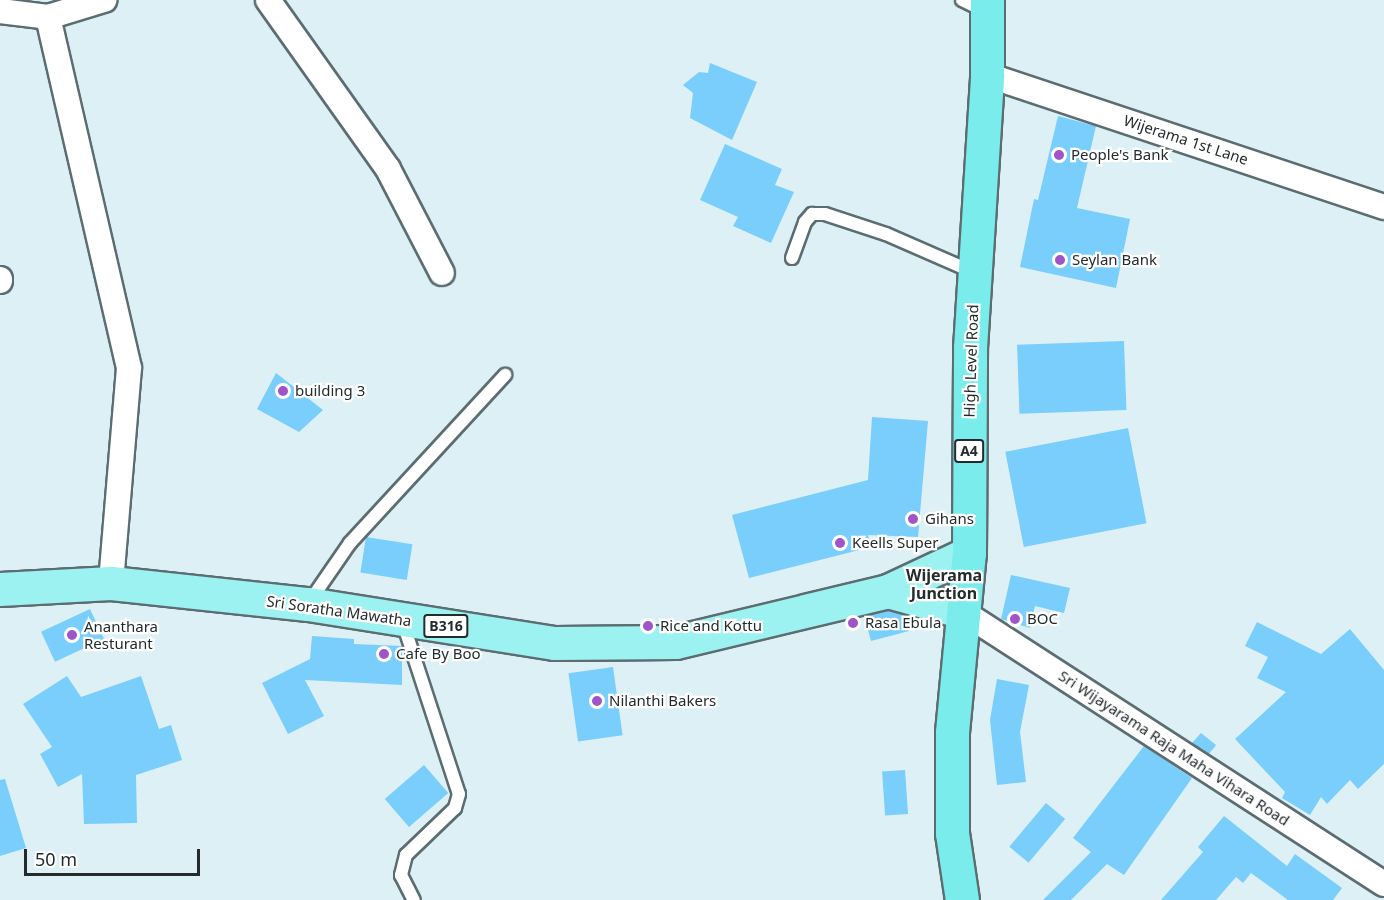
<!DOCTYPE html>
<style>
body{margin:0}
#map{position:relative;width:1384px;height:900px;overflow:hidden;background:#ddf0f5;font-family:"Noto Sans",sans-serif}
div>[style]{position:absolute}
.building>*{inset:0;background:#79cefc;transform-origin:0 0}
.roads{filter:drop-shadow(2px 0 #5c6d71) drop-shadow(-2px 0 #5c6d71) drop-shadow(0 2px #5c6d71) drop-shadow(0 -2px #5c6d71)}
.service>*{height:12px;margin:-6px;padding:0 6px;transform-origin:6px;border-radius:6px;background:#fff}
.minor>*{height:24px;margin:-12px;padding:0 12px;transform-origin:12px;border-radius:12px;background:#fff}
.primary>*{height:33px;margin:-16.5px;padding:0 16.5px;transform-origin:16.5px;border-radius:16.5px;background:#9cf1f1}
.trunk>*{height:33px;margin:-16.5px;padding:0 16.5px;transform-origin:16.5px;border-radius:16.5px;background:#7becec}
.dots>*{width:16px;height:16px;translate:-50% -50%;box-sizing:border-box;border:3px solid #fff;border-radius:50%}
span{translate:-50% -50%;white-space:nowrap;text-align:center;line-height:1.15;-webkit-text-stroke:4.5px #fff;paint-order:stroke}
.shield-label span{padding:2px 4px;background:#fff;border:2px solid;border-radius:4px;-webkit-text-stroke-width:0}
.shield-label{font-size:14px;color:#232b2d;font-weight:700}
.street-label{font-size:15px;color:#232b2d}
.poi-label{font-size:15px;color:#232b2d}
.left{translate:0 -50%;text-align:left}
.neighbourhood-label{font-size:16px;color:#232b2d;font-weight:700}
.scale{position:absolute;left:24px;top:849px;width:176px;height:27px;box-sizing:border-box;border:3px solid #232b2d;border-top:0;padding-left:8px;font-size:18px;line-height:21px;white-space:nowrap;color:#232b2d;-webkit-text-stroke:4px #fff;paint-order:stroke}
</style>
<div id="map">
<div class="building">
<i style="clip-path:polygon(710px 63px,757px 82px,732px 140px,690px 118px,693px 93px,683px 85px,699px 72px,708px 73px)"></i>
<i style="clip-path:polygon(1058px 116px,1096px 126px,1077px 208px,1130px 219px,1116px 288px,1020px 267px,1034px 199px,1038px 200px)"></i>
<i style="clip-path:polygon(725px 144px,782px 169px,775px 185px,794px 192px,771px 243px,733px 226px,738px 217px,700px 200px)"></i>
<i style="left:1124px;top:341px;width:69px;height:107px;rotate:88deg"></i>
<i style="clip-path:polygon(276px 373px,323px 410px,299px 432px,257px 409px)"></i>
<i style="clip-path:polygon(872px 417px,928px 421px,918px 537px,868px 535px,871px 547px,749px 578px,732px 515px,868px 480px)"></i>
<i style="left:1128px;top:428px;width:97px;height:125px;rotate:79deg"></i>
<i style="left:366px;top:537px;width:47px;height:36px;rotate:9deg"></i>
<i style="clip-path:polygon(1011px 575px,1070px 588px,1064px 613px,1035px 606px,1030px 628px,1001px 619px)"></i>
<i style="left:90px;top:609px;width:33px;height:54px;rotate:65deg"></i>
<i style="clip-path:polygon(888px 610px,904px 615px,909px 631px,871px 641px,864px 616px)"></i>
<i style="clip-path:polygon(1257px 622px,1321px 654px,1350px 629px,1384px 670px,1384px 764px,1358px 789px,1350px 780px,1327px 804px,1321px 797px,1310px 815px,1282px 798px,1285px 792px,1235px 739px,1286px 692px,1257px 678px,1268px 657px,1245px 646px)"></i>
<i style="clip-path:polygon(312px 636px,354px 639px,354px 644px,402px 646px,402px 685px,305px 680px,324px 716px,288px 734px,262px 683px,310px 659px)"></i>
<i style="left:613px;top:667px;width:69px;height:45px;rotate:82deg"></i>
<i style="clip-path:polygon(67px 676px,81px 697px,141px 676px,159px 729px,171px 725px,182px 760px,136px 775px,137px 823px,84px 824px,82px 774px,58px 787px,40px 754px,52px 747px,23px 704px)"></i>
<i style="clip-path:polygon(997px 679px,1029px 685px,1020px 732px,1026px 782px,997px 785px,990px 720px)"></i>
<i style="clip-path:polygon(1201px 733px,1216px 745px,1209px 754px,1192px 743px)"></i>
<i style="clip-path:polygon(1144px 746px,1192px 778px,1124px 875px,1107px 864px,1071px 900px,1043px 900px,1091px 852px,1073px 838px)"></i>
<i style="left:424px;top:765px;width:37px;height:52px;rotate:49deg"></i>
<i style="left:905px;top:770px;width:44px;height:23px;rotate:86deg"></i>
<i style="clip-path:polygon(5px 779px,26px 848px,0 856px,0 780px)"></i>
<i style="left:1046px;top:803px;width:25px;height:57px;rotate:40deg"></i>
<i style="clip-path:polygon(1224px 816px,1287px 866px,1295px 854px,1342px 888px,1333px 900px,1288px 900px,1251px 873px,1243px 883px,1236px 877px,1216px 900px,1161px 900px,1203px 852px,1198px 847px)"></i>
</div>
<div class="roads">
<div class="service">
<i style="left:962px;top:0;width:25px;rotate:26deg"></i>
<i style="left:792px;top:258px;width:38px;rotate:-70deg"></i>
<i style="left:805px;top:222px;width:11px;rotate:-49deg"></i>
<i style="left:812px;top:214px;width:13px"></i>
<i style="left:825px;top:214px;width:64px;rotate:18.2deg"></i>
<i style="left:886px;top:234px;width:95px;rotate:23.6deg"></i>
<i style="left:310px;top:601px;width:70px;rotate:-55.4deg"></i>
<i style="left:350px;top:543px;width:229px;rotate:-47.3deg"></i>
<i style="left:402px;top:620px;width:183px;rotate:71.9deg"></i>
<i style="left:459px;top:794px;width:15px;rotate:106deg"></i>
<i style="left:455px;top:808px;width:68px;rotate:136.2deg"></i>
<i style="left:406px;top:855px;width:21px;rotate:104deg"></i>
<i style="left:401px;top:875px;width:28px;rotate:63deg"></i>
</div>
<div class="minor">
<i style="left:268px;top:0;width:207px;rotate:54.6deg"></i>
<i style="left:388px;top:169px;width:117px;rotate:62.6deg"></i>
<i style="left:0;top:11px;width:48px;rotate:7.1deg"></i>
<i style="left:48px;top:17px;width:59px;rotate:-16.9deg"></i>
<i style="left:48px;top:17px;width:360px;rotate:77deg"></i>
<i style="left:129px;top:368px;width:216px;rotate:94.8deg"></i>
<i style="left:987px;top:75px;width:418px;rotate:18.4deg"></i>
<i style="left:0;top:279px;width:2px;rotate:90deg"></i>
<i style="left:963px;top:612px;width:501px;rotate:32.87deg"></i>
</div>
<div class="primary">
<i style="left:0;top:589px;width:111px;rotate:-3.1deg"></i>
<i style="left:111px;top:583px;width:198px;rotate:6.1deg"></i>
<i style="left:308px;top:604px;width:249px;rotate:9deg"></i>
<i style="left:554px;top:643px;width:122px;rotate:-0.5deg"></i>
<i style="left:676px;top:642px;width:218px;rotate:-13.5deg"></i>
<i style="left:888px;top:591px;width:89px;rotate:-25.1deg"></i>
<i style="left:888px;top:591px;width:78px;rotate:15.6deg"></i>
</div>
<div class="trunk">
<i style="left:962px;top:900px;width:68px;rotate:-98.5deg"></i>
<i style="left:952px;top:833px;width:101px;rotate:-90deg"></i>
<i style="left:952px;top:732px;width:180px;rotate:-84.6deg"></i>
<i style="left:969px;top:553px;width:205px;rotate:-89.7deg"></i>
<i style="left:970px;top:348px;width:274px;rotate:-86.4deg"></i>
<i style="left:987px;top:75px;width:75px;rotate:-90deg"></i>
</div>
</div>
<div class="dots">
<i style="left:1059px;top:155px;background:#9f55c8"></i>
<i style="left:1060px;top:260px;background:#9f55c8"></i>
<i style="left:283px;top:391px;background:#9f55c8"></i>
<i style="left:913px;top:519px;background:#9f55c8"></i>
<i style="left:840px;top:543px;background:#9f55c8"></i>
<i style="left:1015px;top:619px;background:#9f55c8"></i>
<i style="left:853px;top:623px;background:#9f55c8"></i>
<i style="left:648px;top:626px;background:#9f55c8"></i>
<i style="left:72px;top:635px;background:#9f55c8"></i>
<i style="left:384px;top:654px;background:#9f55c8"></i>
<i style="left:597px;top:701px;background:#9f55c8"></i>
</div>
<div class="shield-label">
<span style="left:969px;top:451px">A4</span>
<span style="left:446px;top:626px">B316</span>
</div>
<div class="street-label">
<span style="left:1186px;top:140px;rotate:18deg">Wijerama 1st Lane</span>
<span style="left:971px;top:361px;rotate:-88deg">High Level Road</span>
<span style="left:339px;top:611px;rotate:8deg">Sri Soratha Mawatha</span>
<span style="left:1174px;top:748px;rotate:33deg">Sri Wijayarama Raja Maha Vihara Road</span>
</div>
<div class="poi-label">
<span class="left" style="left:1071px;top:155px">People's Bank</span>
<span class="left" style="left:1072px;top:260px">Seylan Bank</span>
<span class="left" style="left:295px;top:391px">building 3</span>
<span class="left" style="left:925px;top:519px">Gihans</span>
<span class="left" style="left:852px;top:543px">Keells Super</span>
<span class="left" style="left:1027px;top:619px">BOC</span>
<span class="left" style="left:865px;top:623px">Rasa Ebula</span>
<span class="left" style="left:84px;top:635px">Ananthara<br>Resturant</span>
<span class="left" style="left:660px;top:626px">Rice and Kottu</span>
<span class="left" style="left:396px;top:654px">Cafe By Boo</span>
<span class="left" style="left:609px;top:701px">Nilanthi Bakers</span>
</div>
<div class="neighbourhood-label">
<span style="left:944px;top:584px">Wijerama<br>Junction</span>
</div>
<div class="scale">50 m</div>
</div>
